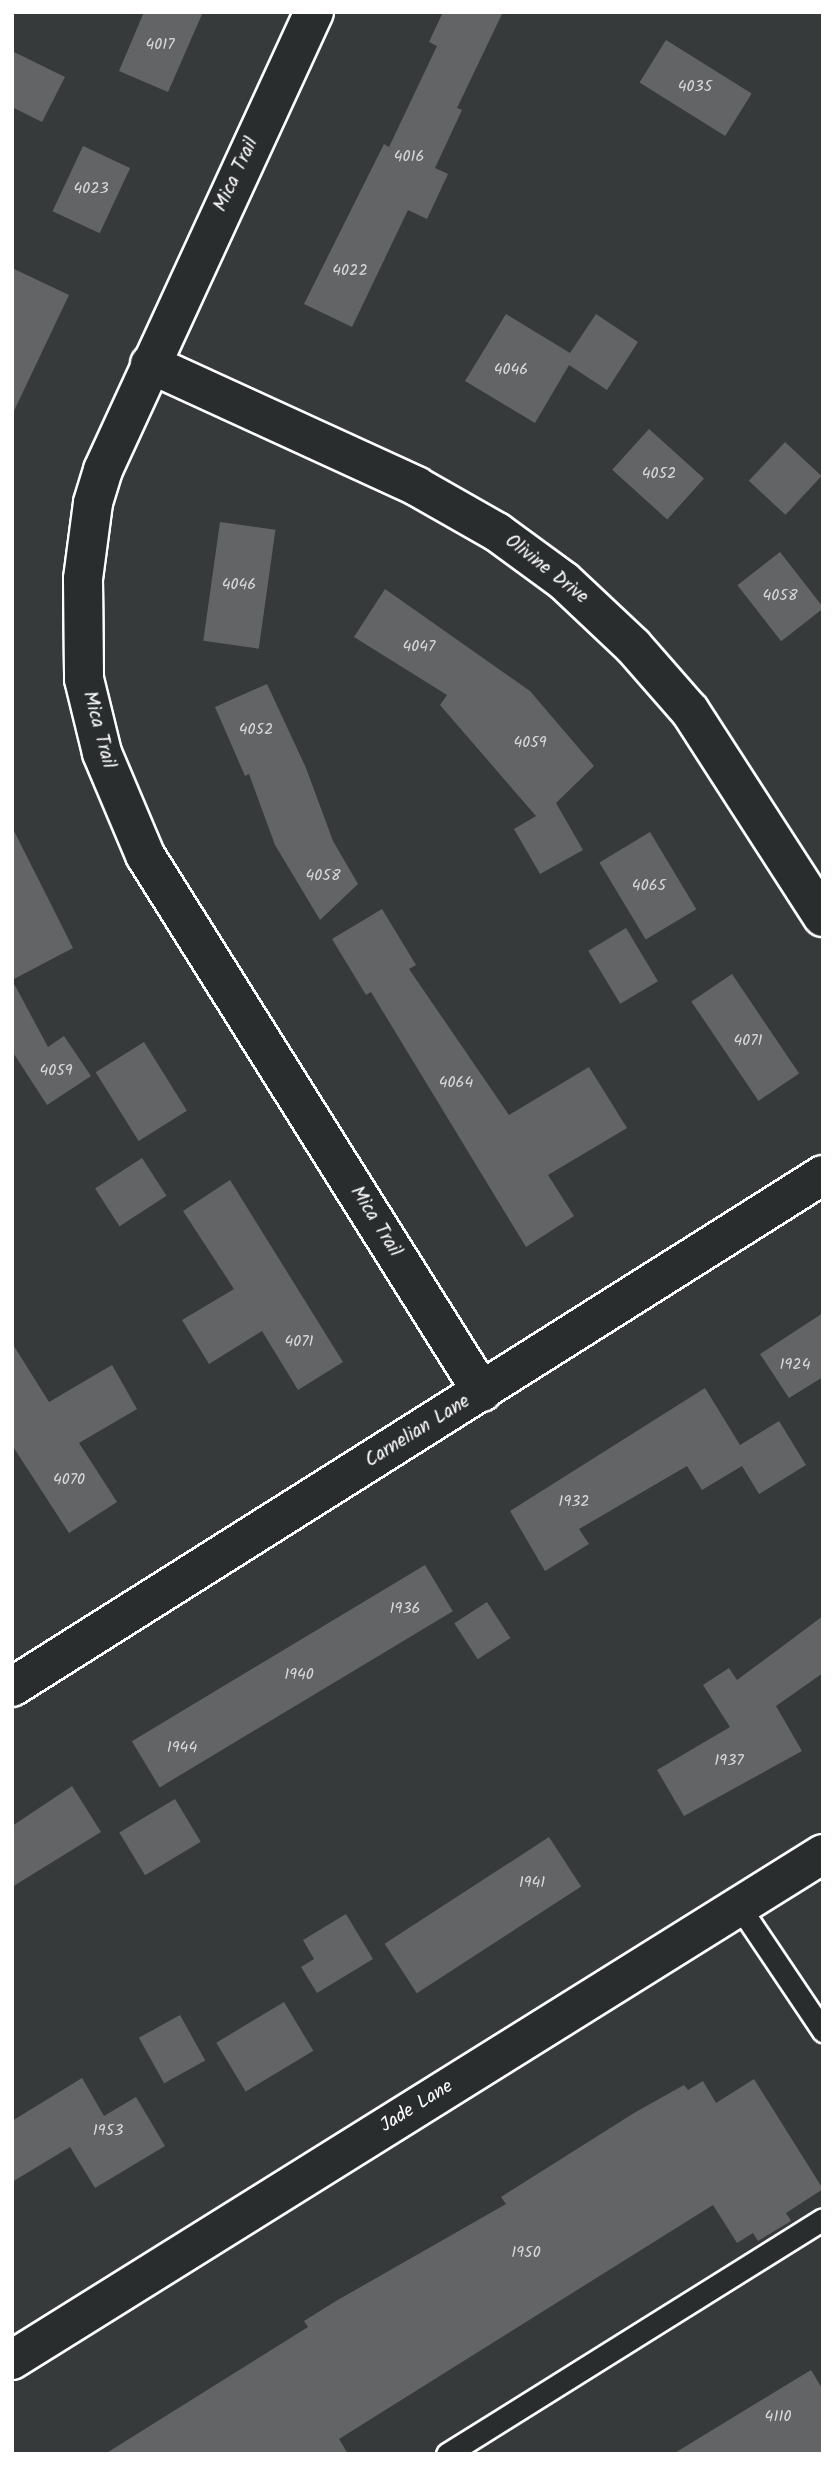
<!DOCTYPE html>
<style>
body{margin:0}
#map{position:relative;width:835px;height:2466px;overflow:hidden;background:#373a3b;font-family:Kalam,sans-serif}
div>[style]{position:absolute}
.building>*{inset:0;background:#636465;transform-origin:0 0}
.roads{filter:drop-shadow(2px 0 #fff) drop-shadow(-2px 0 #fff) drop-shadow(0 2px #fff) drop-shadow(0 -2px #fff)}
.lane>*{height:21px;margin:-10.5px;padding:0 10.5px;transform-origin:10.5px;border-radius:10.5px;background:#2a2d2e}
.street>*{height:38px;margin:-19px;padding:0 19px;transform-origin:19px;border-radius:19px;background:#2a2d2e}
span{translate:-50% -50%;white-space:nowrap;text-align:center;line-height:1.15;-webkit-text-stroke:5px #2a2d2e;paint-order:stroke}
.number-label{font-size:16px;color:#d8d8d8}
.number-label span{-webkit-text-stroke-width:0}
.street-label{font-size:19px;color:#fff}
.frame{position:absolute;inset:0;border:14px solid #fff;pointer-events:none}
</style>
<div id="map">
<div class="building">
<i style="clip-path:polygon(144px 12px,203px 12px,168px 92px,119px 71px)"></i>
<i style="clip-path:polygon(443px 12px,503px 12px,457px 108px,462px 110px,435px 168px,448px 174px,427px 219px,408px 210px,352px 327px,304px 304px,384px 144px,389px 147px,437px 46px,429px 42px)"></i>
<i style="left:666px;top:40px;width:101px;height:50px;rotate:32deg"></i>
<i style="clip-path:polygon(12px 51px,65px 77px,42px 122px,12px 107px)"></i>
<i style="left:83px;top:146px;width:52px;height:72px;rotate:25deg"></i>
<i style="clip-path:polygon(12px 268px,69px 295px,12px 415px)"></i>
<i style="clip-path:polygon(506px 314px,570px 353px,596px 314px,638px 342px,607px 390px,569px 365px,535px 423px,465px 381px)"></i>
<i style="left:649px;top:429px;width:74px;height:55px;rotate:42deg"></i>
<i style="left:785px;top:442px;width:50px;height:53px;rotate:43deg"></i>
<i style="left:220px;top:522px;width:56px;height:120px;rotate:8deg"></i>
<i style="left:780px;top:552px;width:71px;height:54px;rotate:52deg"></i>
<i style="clip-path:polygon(385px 589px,530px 691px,594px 766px,556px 803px,583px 850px,540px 874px,514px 829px,536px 816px,440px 705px,447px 695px,354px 637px)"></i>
<i style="clip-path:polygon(267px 684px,306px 768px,333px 841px,358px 884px,320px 920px,275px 845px,249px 774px,245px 776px,215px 707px)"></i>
<i style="clip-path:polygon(12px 827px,73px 948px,12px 980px,48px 1047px,64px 1036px,91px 1076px,47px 1105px,12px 1051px)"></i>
<i style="left:650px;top:832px;width:90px;height:59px;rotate:59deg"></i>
<i style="clip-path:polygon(382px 909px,416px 965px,409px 969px,509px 1115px,589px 1067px,627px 1128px,548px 1175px,574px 1216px,526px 1247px,371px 992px,366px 995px,332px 939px)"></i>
<i style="left:626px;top:928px;width:62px;height:44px;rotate:59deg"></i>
<i style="left:732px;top:974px;width:120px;height:49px;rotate:56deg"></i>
<i style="left:144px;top:1042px;width:81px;height:57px;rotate:58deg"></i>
<i style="left:142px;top:1158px;width:45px;height:56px;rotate:57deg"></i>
<i style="clip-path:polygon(230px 1180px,343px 1362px,298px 1390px,262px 1331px,209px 1364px,182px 1320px,234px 1289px,183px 1211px)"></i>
<i style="clip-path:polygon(823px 1313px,823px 1377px,789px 1398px,760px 1354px)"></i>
<i style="clip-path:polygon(12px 1343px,49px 1402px,112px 1365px,137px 1409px,79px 1443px,117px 1502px,69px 1533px,12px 1445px)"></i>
<i style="clip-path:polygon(705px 1388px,740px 1445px,779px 1421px,806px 1465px,759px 1494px,742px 1466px,702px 1490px,687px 1466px,579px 1529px,589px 1544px,545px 1571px,510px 1511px)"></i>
<i style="left:425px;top:1565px;width:54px;height:342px;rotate:59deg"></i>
<i style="left:487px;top:1602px;width:43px;height:39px;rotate:57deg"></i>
<i style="clip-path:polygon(823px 1616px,823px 1673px,776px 1706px,802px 1751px,684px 1816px,657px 1770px,730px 1727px,703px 1685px,729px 1668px,737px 1680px)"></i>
<i style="clip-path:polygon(72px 1786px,101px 1832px,12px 1887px,12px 1826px)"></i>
<i style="left:175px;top:1799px;width:50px;height:65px;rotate:59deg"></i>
<i style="left:549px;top:1837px;width:59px;height:196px;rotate:57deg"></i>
<i style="clip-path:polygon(346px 1914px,373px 1959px,317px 1993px,301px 1967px,314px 1959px,303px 1940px)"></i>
<i style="left:284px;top:2002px;width:57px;height:79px;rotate:59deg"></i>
<i style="left:180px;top:2015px;width:52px;height:47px;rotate:61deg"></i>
<i style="clip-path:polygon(82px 2078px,104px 2116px,136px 2097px,165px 2146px,95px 2188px,70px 2147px,12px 2182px,12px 2121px)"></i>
<i style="clip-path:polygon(754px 2079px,823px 2189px,786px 2213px,791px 2221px,758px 2241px,753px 2233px,737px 2243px,713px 2205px,339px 2439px,348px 2454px,105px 2454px,308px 2327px,304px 2321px,336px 2301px,506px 2204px,501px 2197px,634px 2113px,684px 2085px,688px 2090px,703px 2081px,716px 2103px)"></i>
<i style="clip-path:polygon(811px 2370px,823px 2390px,823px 2454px,673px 2454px)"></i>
</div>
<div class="roads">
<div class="lane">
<i style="left:739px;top:1906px;width:151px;rotate:56.1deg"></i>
<i style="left:447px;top:2454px;width:443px;rotate:-32deg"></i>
</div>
<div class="street">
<i style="left:314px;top:12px;width:504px;rotate:114.74deg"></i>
<i style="left:103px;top:470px;width:34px;rotate:107deg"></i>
<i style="left:93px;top:503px;width:77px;rotate:97.5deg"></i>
<i style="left:83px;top:579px;width:100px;rotate:89.4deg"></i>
<i style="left:84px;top:679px;width:76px;rotate:76.3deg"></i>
<i style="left:102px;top:753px;width:111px;rotate:67.1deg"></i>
<i style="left:145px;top:855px;width:634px;rotate:57.89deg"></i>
<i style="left:150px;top:364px;width:293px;rotate:24.6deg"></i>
<i style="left:416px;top:486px;width:93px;rotate:29.6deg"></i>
<i style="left:497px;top:532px;width:83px;rotate:36.2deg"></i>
<i style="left:564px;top:581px;width:95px;rotate:43.3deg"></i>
<i style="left:633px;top:646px;width:86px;rotate:48.8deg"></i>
<i style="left:690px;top:711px;width:245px;rotate:57.2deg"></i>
<i style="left:12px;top:1687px;width:959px;rotate:-32.27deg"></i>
<i style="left:12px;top:2360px;width:956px;rotate:-31.96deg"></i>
</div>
</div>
<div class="number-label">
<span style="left:160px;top:45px">4017</span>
<span style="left:695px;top:87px">4035</span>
<span style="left:409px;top:157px">4016</span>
<span style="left:91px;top:189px">4023</span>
<span style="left:350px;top:271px">4022</span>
<span style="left:511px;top:370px">4046</span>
<span style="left:659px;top:474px">4052</span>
<span style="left:239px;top:585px">4046</span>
<span style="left:780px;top:596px">4058</span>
<span style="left:419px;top:647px">4047</span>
<span style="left:256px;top:730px">4052</span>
<span style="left:530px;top:743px">4059</span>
<span style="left:323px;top:876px">4058</span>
<span style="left:649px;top:886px">4065</span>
<span style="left:748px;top:1041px">4071</span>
<span style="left:56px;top:1071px">4059</span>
<span style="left:456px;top:1083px">4064</span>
<span style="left:299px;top:1342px">4071</span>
<span style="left:795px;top:1365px">1924</span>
<span style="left:69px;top:1480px">4070</span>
<span style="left:574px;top:1502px">1932</span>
<span style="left:405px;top:1609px">1936</span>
<span style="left:299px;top:1675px">1940</span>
<span style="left:182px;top:1748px">1944</span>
<span style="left:729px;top:1761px">1937</span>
<span style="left:532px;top:1883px">1941</span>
<span style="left:108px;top:2131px">1953</span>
<span style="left:526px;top:2253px">1950</span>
<span style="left:778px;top:2417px">4110</span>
</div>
<div class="street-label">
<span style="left:237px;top:175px;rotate:-65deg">Mica Trail</span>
<span style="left:546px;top:570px;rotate:38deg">Olivine Drive</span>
<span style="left:98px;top:730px;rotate:75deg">Mica Trail</span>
<span style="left:375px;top:1222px;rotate:58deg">Mica Trail</span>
<span style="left:418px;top:1432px;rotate:-32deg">Carnelian Lane</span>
<span style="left:417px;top:2107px;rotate:-32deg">Jade Lane</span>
</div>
<div class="frame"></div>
</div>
